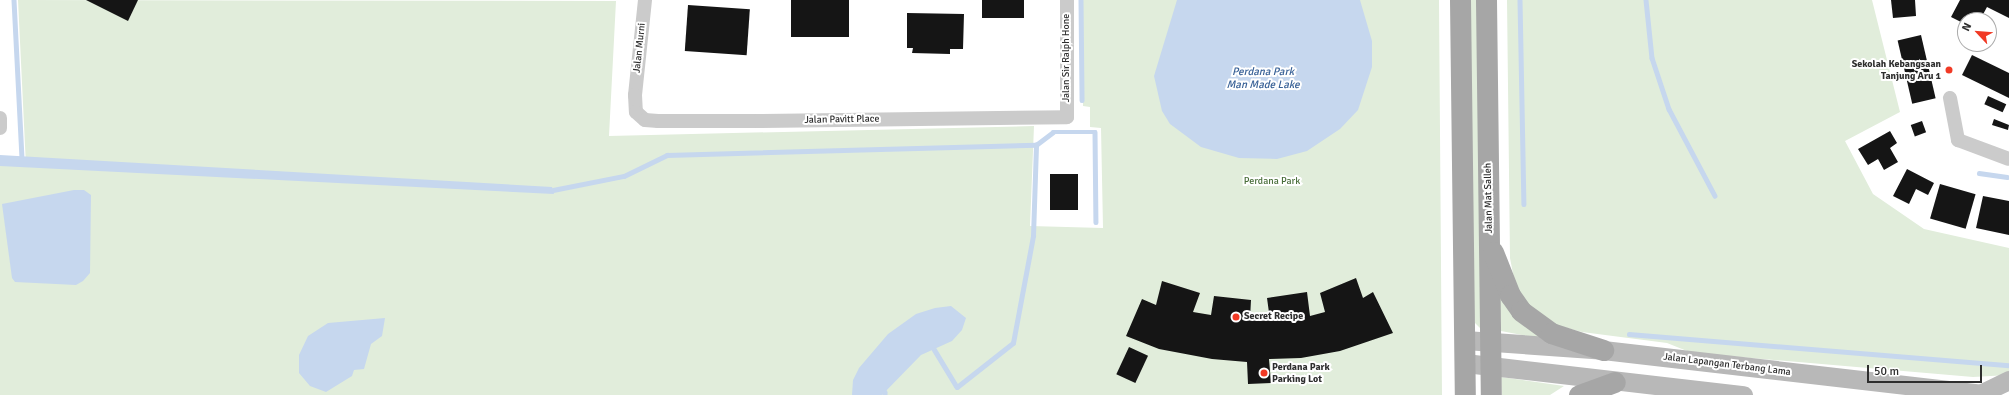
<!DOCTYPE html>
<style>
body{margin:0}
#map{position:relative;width:2009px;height:395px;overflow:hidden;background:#fff;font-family:Signika,sans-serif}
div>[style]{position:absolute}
.green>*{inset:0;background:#e1eddb}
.water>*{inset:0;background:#c6d7ee}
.stream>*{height:4.5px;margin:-2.25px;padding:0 2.25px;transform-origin:2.25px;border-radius:2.25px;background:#c6d7ee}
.building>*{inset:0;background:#151515;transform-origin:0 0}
.minor>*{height:14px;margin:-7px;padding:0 7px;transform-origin:7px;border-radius:7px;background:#cbcbcb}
.secondary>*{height:19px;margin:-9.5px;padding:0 9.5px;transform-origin:9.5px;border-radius:9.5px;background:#b8b8b8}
.primary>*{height:21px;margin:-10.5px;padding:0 10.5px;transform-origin:10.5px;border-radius:10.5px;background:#a6a6a6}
.dots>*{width:11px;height:11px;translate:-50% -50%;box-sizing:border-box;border:2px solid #fff;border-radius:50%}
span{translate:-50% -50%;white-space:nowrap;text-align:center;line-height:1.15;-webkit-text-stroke:4px #fff;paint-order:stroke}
.street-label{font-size:10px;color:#2e2e2e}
.poi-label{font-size:10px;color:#2e2e2e;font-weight:700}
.right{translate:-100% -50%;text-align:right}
.left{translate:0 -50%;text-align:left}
.park-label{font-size:10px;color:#486d39}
.water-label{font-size:11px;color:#376096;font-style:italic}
.north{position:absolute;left:1957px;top:12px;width:40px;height:40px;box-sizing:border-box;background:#fff;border:1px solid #ababab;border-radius:50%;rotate:296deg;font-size:11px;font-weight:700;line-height:16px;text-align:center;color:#2e2e2e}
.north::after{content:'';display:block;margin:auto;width:14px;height:18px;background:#f13a25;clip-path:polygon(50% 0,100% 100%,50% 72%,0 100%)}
.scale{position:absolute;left:1867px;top:365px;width:115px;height:18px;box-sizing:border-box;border:2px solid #2e2e2e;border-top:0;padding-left:5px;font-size:12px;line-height:14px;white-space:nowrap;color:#2e2e2e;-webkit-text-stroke:3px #fff;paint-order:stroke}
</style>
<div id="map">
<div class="green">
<i style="clip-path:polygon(18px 0,616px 1px,609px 136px,1034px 126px,1030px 226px,1103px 228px,1101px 128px,1090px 127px,1090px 107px,1083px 106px,1082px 0,1439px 0,1442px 395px,0 395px,0 166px,26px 166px)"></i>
<i style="clip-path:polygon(1468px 0,1478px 0,1482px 327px,1480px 328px,1475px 323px,1473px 311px)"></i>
<i style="clip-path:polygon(1507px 0,1872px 0,1900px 112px,1845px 141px,1873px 194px,1924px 229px,2009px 248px,2009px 375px,1973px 377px,1692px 353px,1667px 343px,1582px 332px,1556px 325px,1530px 309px,1515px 284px,1510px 258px)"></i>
<i style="clip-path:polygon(1499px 292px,1548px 340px,1501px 331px)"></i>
<i style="clip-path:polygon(1501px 377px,1564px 386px,1550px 395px,1502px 395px)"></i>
</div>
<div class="water">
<i style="clip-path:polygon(1177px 0,1360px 0,1372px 41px,1372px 67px,1358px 110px,1340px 129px,1307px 151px,1277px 159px,1239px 158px,1201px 147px,1170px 124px,1162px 111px,1154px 76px)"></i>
<i style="clip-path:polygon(0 155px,552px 187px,554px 194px,0 166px)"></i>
<i style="clip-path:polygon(74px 190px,84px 190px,91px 195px,90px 273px,83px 281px,76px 285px,15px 282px,12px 278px,2px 204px)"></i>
<i style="clip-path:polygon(951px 306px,966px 318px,962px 330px,952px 341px,921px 355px,882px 395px,852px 395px,853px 380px,859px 368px,888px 334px,916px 314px,935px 308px)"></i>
<i style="clip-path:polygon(385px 318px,382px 336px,371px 344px,364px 369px,354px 370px,352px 376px,326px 392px,310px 386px,299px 373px,299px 355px,308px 336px,328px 323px)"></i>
</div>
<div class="stream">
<i style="left:14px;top:0;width:156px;rotate:87.1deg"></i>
<i style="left:1081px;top:0;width:100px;rotate:89.4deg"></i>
<i style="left:1520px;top:0;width:204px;rotate:88.9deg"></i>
<i style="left:1646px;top:0;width:58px;rotate:84.1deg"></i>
<i style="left:1652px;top:58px;width:54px;rotate:71.6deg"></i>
<i style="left:1669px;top:109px;width:98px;rotate:62.1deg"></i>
<i style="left:1979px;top:173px;width:28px;rotate:8deg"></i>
<i style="left:553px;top:190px;width:72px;rotate:-11.2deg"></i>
<i style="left:624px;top:176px;width:48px;rotate:-26deg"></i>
<i style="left:667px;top:155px;width:369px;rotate:-1.6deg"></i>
<i style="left:1036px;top:145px;width:21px;rotate:-37deg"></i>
<i style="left:1053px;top:132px;width:42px"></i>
<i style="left:1095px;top:132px;width:90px;rotate:89.4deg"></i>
<i style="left:1629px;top:334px;width:381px;rotate:4.7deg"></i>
<i style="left:934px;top:349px;width:44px;rotate:58.8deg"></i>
<i style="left:957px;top:387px;width:71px;rotate:-38.2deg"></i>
<i style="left:1013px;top:343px;width:109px;rotate:-79.4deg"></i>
<i style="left:1033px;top:236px;width:91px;rotate:-88.1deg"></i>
<i style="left:885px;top:392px;width:3px;rotate:90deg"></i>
</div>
<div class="building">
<i style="clip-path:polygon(86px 0,138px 0,128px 21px)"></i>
<i style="left:791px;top:0;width:58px;height:37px"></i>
<i style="left:982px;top:0;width:42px;height:18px"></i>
<i style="clip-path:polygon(1891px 0,1915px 0,1916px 16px,1893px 18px)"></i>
<i style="clip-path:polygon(1960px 0,2009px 0,2009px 18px,1987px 7px,1980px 20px,1965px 20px,1965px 24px,1951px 17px)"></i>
<i style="left:688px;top:5px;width:62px;height:46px;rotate:4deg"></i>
<i style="clip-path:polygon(907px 13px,964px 14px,963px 49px,950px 49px,950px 54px,912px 53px,913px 48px,907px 48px)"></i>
<i style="left:1921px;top:35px;width:65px;height:24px;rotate:77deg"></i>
<i style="clip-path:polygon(1972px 55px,2009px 73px,2009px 98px,1962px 75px)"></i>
<i style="left:1988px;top:96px;width:20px;height:9px;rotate:24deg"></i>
<i style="clip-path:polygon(1994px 119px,2009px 125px,2008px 130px,1992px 125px)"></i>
<i style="left:1922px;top:121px;width:12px;height:12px;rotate:70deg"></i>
<i style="clip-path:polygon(1890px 131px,1897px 143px,1890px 148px,1898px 162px,1884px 170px,1878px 159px,1868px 165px,1858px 149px)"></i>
<i style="clip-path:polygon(1907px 169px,1934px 183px,1928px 195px,1916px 189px,1909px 204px,1893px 196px)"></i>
<i style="left:1050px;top:174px;width:28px;height:36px"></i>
<i style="left:1940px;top:184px;width:37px;height:36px;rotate:16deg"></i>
<i style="clip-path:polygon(1983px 196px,2009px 201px,2009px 235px,1976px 228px)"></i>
<i style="clip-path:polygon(1356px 278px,1363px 298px,1373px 292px,1393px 333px,1340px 351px,1301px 358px,1269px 359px,1271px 383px,1248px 384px,1247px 362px,1212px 359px,1159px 349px,1126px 336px,1142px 299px,1156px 305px,1162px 281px,1200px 293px,1193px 312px,1211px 315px,1214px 296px,1251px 300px,1250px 319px,1270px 320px,1267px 298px,1307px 292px,1310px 316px,1325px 312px,1320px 293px)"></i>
<i style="left:1129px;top:347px;width:21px;height:30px;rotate:25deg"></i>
</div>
<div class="minor">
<i style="left:645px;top:0;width:96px;rotate:96deg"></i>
<i style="left:635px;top:95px;width:17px;rotate:87deg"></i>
<i style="left:636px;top:112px;width:12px;rotate:42deg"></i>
<i style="left:645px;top:120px;width:13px;rotate:4deg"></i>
<i style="left:658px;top:121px;width:100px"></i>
<i style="left:758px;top:121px;width:309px;rotate:-0.7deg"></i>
<i style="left:1067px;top:117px;width:117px;rotate:-90deg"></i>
<i style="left:1950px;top:98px;width:43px;rotate:79.2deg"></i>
<i style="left:1958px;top:140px;width:54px;rotate:20.4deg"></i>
<i style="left:0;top:118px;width:10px;rotate:90deg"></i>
</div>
<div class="secondary">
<i style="left:1465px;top:340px;width:138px;rotate:4.1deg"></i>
<i style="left:1603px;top:350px;width:389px;rotate:6.6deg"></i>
<i style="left:1465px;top:363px;width:280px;rotate:6.6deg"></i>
<i style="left:1980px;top:394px;width:32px;rotate:-26deg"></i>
</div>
<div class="primary">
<i style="left:1460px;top:0;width:395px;rotate:89.3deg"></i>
<i style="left:1486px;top:0;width:395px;rotate:89.3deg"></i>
<i style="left:1493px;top:252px;width:46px;rotate:68.4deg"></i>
<i style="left:1510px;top:295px;width:19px;rotate:55deg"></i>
<i style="left:1521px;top:311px;width:37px;rotate:36deg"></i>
<i style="left:1551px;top:333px;width:55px;rotate:18.1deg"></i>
<i style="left:1579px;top:395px;width:38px;rotate:-20deg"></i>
</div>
<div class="dots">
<i style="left:1949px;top:70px;background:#f13a25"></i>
<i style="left:1236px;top:317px;background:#f13a25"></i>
<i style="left:1264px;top:373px;background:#f13a25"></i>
</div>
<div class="street-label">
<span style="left:640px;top:48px;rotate:-84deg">Jalan Murni</span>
<span style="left:1067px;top:58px;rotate:-90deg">Jalan Sir Ralph Hone</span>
<span style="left:842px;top:120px;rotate:-1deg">Jalan Pavitt Place</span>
<span style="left:1489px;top:198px;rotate:-91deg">Jalan Mat Salleh</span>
<span style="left:1727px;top:365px;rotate:7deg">Jalan Lapangan Terbang Lama</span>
</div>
<div class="poi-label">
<span class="right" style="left:1941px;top:70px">Sekolah Kebangsaan<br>Tanjung Aru 1</span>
<span class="left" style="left:1244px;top:317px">Secret Recipe</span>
<span class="left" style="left:1272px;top:373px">Perdana Park<br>Parking Lot</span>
</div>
<div class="park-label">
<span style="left:1272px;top:182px">Perdana Park</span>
</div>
<div class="water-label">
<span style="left:1263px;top:79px">Perdana Park<br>Man Made Lake</span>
</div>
<div class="north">N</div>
<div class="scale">50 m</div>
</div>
